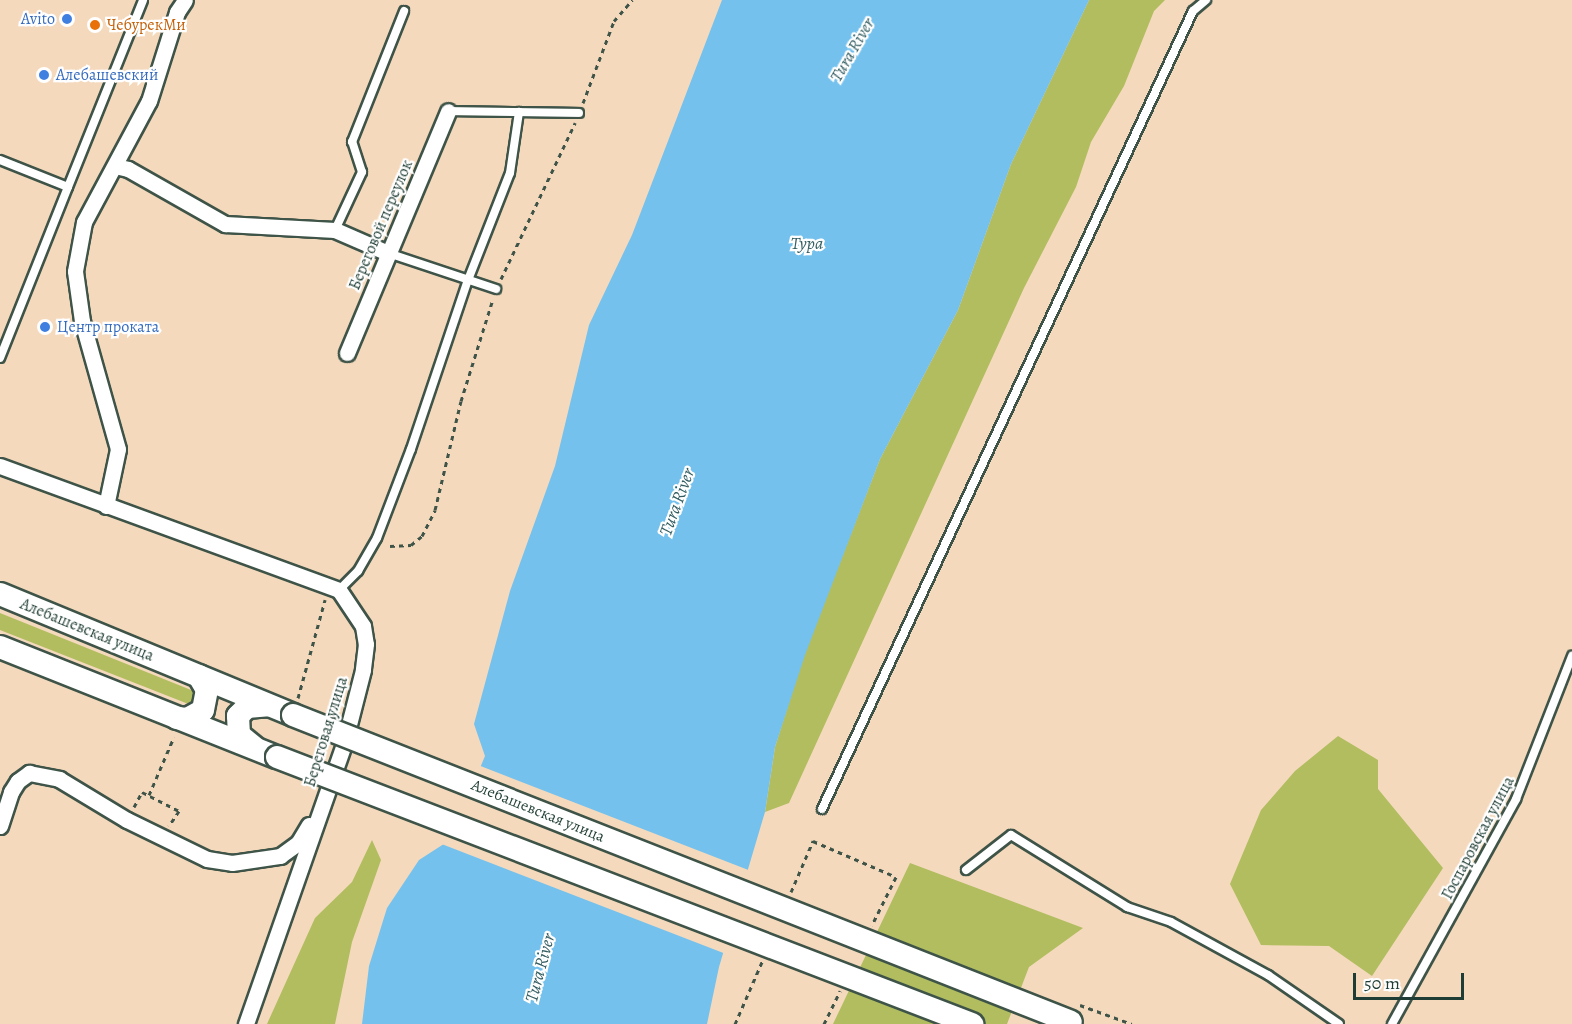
<!DOCTYPE html>
<meta charset="utf-8">
<style>
body{margin:0}
#map{position:relative;width:1572px;height:1024px;overflow:hidden;background:#f4d9bc;font-family:Alegreya,serif}
div>[style]{position:absolute}
.green>*{inset:0;background:#b1bd5f}
.water>*{inset:0;background:#74c1ee}
.pier>*{inset:0;background:#f4d9bc}
.path>*{height:3px;margin-top:-1.5px;transform-origin:0;background:repeating-linear-gradient(90deg,#3f5448 0 4.5px,transparent 0 9px)}
.roads{filter:drop-shadow(2px 0 #3f5448) drop-shadow(-2px 0 #3f5448) drop-shadow(0 2px #3f5448) drop-shadow(0 -2px #3f5448)}
.lane>*{height:8px;margin:-4px;padding:0 4px;transform-origin:4px;border-radius:4px;background:#fff}
.street>*{height:15px;margin:-7.5px;padding:0 7.5px;transform-origin:7.5px;border-radius:7.5px;background:#fff}
.primary>*{height:22px;margin:-11px;padding:0 11px;transform-origin:11px;border-radius:11px;background:#fff}
.bridges{filter:drop-shadow(2px 0 #3f5448) drop-shadow(-2px 0 #3f5448) drop-shadow(0 2px #3f5448) drop-shadow(0 -2px #3f5448)}
.primary-bridge>*{height:22px;margin:-11px;padding:0 11px;transform-origin:11px;border-radius:11px;background:#fff}
.dots>*{width:16px;height:16px;translate:-50% -50%;box-sizing:border-box;border:3px solid #fff;border-radius:50%}
span{translate:-50% -50%;white-space:nowrap;text-align:center;line-height:1.15;-webkit-text-stroke:4.5px #fff;paint-order:stroke}
.shop-label{font-size:16px;color:#366cbe}
.right{translate:-100% -50%;text-align:right}
.left{translate:0 -50%;text-align:left}
.food-label{font-size:16px;color:#c56008}
.street-label{font-size:16px;color:#1f3d34}
.water-label{font-size:18px;color:#345e62;font-style:italic}
.scale{position:absolute;left:1353px;top:973px;width:111px;height:27px;box-sizing:border-box;border:3px solid #1f3d34;border-top:0;padding-left:8px;font-size:18px;line-height:21px;white-space:nowrap;color:#1f3d34;-webkit-text-stroke:4px #fff;paint-order:stroke}
</style>
<div id="map">
<div class="green">
<i style="clip-path:polygon(1089px 0,1165px 0,1154px 11px,1124px 86px,1091px 142px,1076px 187px,1024px 288px,789px 803px,765px 812px,775px 747px,804px 655px,880px 459px,958px 310px,1011px 164px)"></i>
<i style="clip-path:polygon(0 613px,196px 692px,199px 697px,191px 705px,0 630px)"></i>
<i style="clip-path:polygon(1338px 736px,1378px 760px,1378px 789px,1443px 868px,1372px 976px,1329px 946px,1261px 945px,1230px 884px,1261px 810px,1295px 771px)"></i>
<i style="clip-path:polygon(372px 840px,381px 860px,352px 942px,335px 1024px,267px 1024px,315px 918px,352px 882px)"></i>
<i style="clip-path:polygon(910px 863px,1083px 928px,1029px 967px,1007px 1024px,833px 1024px)"></i>
</div>
<div class="water">
<i style="clip-path:polygon(722px 0,1089px 0,1011px 164px,958px 310px,880px 459px,805px 655px,775px 747px,765px 812px,719px 967px,707px 1024px,362px 1024px,369px 966px,387px 908px,419px 860px,450px 840px,485px 756px,474px 724px,510px 591px,555px 466px,589px 325px,632px 235px)"></i>
</div>
<div class="pier">
<i style="clip-path:polygon(478px 765px,751px 871px,726px 954px,439px 843px,447px 838px)"></i>
</div>
<div class="path">
<i style="left:583px;top:103px;width:88px;rotate:-69.3deg"></i>
<i style="left:614px;top:21px;width:28px;rotate:-49deg"></i>
<i style="left:501px;top:279px;width:173px;rotate:-64.6deg"></i>
<i style="left:390px;top:546px;width:21px;rotate:-3deg"></i>
<i style="left:411px;top:545px;width:14px;rotate:-39deg"></i>
<i style="left:422px;top:536px;width:29px;rotate:-63deg"></i>
<i style="left:435px;top:510px;width:112px;rotate:-76.6deg"></i>
<i style="left:461px;top:401px;width:107px;rotate:-72.6deg"></i>
<i style="left:298px;top:698px;width:102px;rotate:-74.6deg"></i>
<i style="left:149px;top:795px;width:63px;rotate:-66.7deg"></i>
<i style="left:134px;top:807px;width:17px;rotate:-62deg"></i>
<i style="left:142px;top:792px;width:42px;rotate:27.2deg"></i>
<i style="left:179px;top:811px;width:18px;rotate:124deg"></i>
<i style="left:791px;top:892px;width:56px;rotate:-66.7deg"></i>
<i style="left:813px;top:841px;width:90px;rotate:23.4deg"></i>
<i style="left:896px;top:877px;width:54px;rotate:116.6deg"></i>
<i style="left:1080px;top:1005px;width:55px;rotate:20.1deg"></i>
<i style="left:735px;top:1024px;width:68px;rotate:-66.5deg"></i>
<i style="left:824px;top:1024px;width:37px;rotate:-64deg"></i>
</div>
<div class="roads">
<div class="lane">
<i style="left:448px;top:111px;width:131px;rotate:0.9deg"></i>
<i style="left:0;top:160px;width:73px;rotate:21.7deg"></i>
<i style="left:68px;top:187px;width:184px;rotate:111.7deg"></i>
<i style="left:68px;top:187px;width:201px;rotate:-68.1deg"></i>
<i style="left:335px;top:230px;width:64px;rotate:-65deg"></i>
<i style="left:362px;top:172px;width:32px;rotate:-108deg"></i>
<i style="left:352px;top:142px;width:141px;rotate:-68.3deg"></i>
<i style="left:388px;top:253px;width:114px;rotate:18.4deg"></i>
<i style="left:339px;top:590px;width:27px;rotate:-45deg"></i>
<i style="left:358px;top:571px;width:38px;rotate:-60deg"></i>
<i style="left:377px;top:538px;width:95px;rotate:-69.1deg"></i>
<i style="left:411px;top:449px;width:178px;rotate:-71.4deg"></i>
<i style="left:468px;top:280px;width:115px;rotate:-68.6deg"></i>
<i style="left:510px;top:173px;width:62px;rotate:-81.6deg"></i>
<i style="left:822px;top:809px;width:880px;rotate:-65.07deg"></i>
<i style="left:1193px;top:11px;width:17px;rotate:-40deg"></i>
<i style="left:966px;top:870px;width:57px;rotate:-37.9deg"></i>
<i style="left:1011px;top:835px;width:137px;rotate:31.8deg"></i>
<i style="left:1127px;top:907px;width:46px;rotate:18.8deg"></i>
<i style="left:1171px;top:922px;width:111px;rotate:28.7deg"></i>
<i style="left:1268px;top:975px;width:86px;rotate:34.6deg"></i>
<i style="left:1392px;top:1024px;width:257px;rotate:-61.1deg"></i>
<i style="left:1516px;top:799px;width:154px;rotate:-68.6deg"></i>
</div>
<div class="street">
<i style="left:115px;top:166px;width:13px;rotate:13deg"></i>
<i style="left:128px;top:169px;width:112px;rotate:29.6deg"></i>
<i style="left:225px;top:224px;width:110px;rotate:3.1deg"></i>
<i style="left:335px;top:230px;width:58px;rotate:23.5deg"></i>
<i style="left:347px;top:353px;width:262px;rotate:-67.3deg"></i>
<i style="left:0;top:466px;width:361px;rotate:20.1deg"></i>
<i style="left:339px;top:590px;width:43px;rotate:56.3deg"></i>
<i style="left:363px;top:626px;width:18px;rotate:81deg"></i>
<i style="left:366px;top:644px;width:26px;rotate:97deg"></i>
<i style="left:363px;top:670px;width:76px;rotate:104.4deg"></i>
<i style="left:344px;top:744px;width:297px;rotate:109.3deg"></i>
<i style="left:106px;top:506px;width:58px;rotate:-78.1deg"></i>
<i style="left:118px;top:449px;width:133px;rotate:-105.7deg"></i>
<i style="left:82px;top:321px;width:50px;rotate:-98deg"></i>
<i style="left:75px;top:271px;width:50px;rotate:-79.6deg"></i>
<i style="left:84px;top:222px;width:137px;rotate:-61.8deg"></i>
<i style="left:149px;top:101px;width:93px;rotate:-72.5deg"></i>
<i style="left:177px;top:12px;width:14px;rotate:-56deg"></i>
<i style="left:0;top:826px;width:36px;rotate:-72deg"></i>
<i style="left:11px;top:792px;width:13px;rotate:-58deg"></i>
<i style="left:18px;top:781px;width:14px;rotate:-36deg"></i>
<i style="left:29px;top:773px;width:31px;rotate:11deg"></i>
<i style="left:59px;top:779px;width:79px;rotate:31.1deg"></i>
<i style="left:127px;top:820px;width:89px;rotate:26deg"></i>
<i style="left:207px;top:859px;width:25px;rotate:9deg"></i>
<i style="left:232px;top:863px;width:49px;rotate:-8.3deg"></i>
<i style="left:280px;top:856px;width:22px;rotate:-36deg"></i>
<i style="left:298px;top:843px;width:21px;rotate:-59deg"></i>
</div>
<div class="primary">
<i style="left:0;top:594px;width:317px;rotate:22.4deg"></i>
<i style="left:0;top:647px;width:298px;rotate:21.7deg"></i>
<i style="left:177px;top:718px;width:10px;rotate:6deg"></i>
<i style="left:187px;top:719px;width:18px;rotate:-29deg"></i>
<i style="left:203px;top:710px;width:20px;rotate:-79deg"></i>
<i style="left:207px;top:690px;width:16px;rotate:-120deg"></i>
<i style="left:254px;top:747px;width:19px;rotate:-141deg"></i>
<i style="left:239px;top:735px;width:19px;rotate:-93deg"></i>
<i style="left:238px;top:716px;width:13px;rotate:-45deg"></i>
<i style="left:247px;top:707px;width:21px;rotate:-5deg"></i>
</div>
</div>
<div class="bridges">
<div class="primary-bridge">
<i style="left:293px;top:715px;width:836px;rotate:21.53deg"></i>
<i style="left:277px;top:757px;width:745px;rotate:21.02deg"></i>
</div>
</div>
<div class="dots">
<i style="left:67px;top:19px;background:#3f7fe0"></i>
<i style="left:95px;top:25px;background:#e8710a"></i>
<i style="left:44px;top:75px;background:#3f7fe0"></i>
<i style="left:45px;top:327px;background:#3f7fe0"></i>
</div>
<div class="shop-label">
<span class="right" style="left:55px;top:19px">Avito</span>
<span class="left" style="left:56px;top:75px">Алебашевский</span>
<span class="left" style="left:57px;top:327px">Центр проката</span>
</div>
<div class="food-label">
<span class="left" style="left:107px;top:25px">ЧебурекМи</span>
</div>
<div class="street-label">
<span style="left:381px;top:225px;rotate:-67deg">Береговой переулок</span>
<span style="left:87px;top:630px;rotate:22deg">Алебашевская улица</span>
<span style="left:326px;top:732px;rotate:-73deg">Береговая улица</span>
<span style="left:538px;top:811px;rotate:22deg">Алебашевская улица</span>
<span style="left:1478px;top:838px;rotate:-62deg">Госпаровская улица</span>
</div>
<div class="water-label">
<span style="left:852px;top:50px;rotate:-60deg">Tura River</span>
<span style="left:807px;top:243px">Тура</span>
<span style="left:677px;top:502px;rotate:-70deg">Tura River</span>
<span style="left:540px;top:968px;rotate:-75deg">Tura River</span>
</div>
<div class="scale">50 m</div>
</div>
